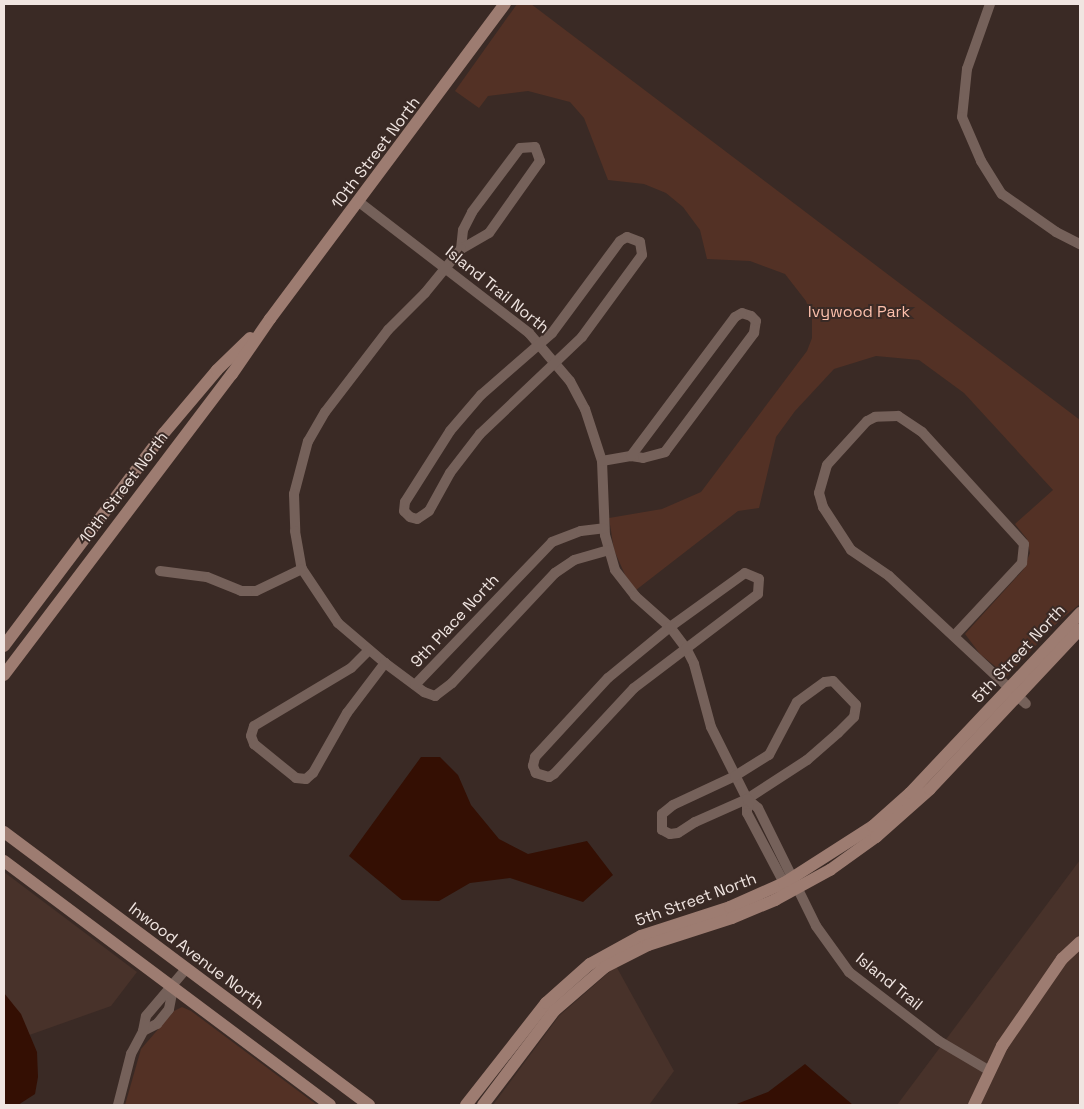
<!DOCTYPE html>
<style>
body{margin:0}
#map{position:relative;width:1084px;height:1109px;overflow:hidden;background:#3a2a25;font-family:"Space Grotesk",sans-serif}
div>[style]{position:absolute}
.built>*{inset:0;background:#48322a}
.green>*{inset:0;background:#533125}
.water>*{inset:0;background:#340f03}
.street>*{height:10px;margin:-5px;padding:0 5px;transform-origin:5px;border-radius:5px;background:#75615a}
.secondary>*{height:12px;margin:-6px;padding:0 6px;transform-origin:6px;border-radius:6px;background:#9d7c71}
span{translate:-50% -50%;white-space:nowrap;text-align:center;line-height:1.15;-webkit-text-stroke:4px #3a2a25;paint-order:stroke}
.street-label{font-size:16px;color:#f0e5e1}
.park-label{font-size:16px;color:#fcbfab}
.frame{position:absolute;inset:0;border:5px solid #f0e5e1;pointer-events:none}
</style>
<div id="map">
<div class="built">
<i style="clip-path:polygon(1080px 860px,1080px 1105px,897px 1105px)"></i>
<i style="clip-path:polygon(4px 872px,137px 972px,111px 1006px,4px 1044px)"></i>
<i style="clip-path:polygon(616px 966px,674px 1071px,649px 1105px,493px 1105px,559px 1016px)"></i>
</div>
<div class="green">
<i style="clip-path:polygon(517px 4px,531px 4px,1080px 420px,1080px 604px,1060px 620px,1007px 676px,980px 654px,965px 634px,1023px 570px,1030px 553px,1027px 539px,1015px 524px,1053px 490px,964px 393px,919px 360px,876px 356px,834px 369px,795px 411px,776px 437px,759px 508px,738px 511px,636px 590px,626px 577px,614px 550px,609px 518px,662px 509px,701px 492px,807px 351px,812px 338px,812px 319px,806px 301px,785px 274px,750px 261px,707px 259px,700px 230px,683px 207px,666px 193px,644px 184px,608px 180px,584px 118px,570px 102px,528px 91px,488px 96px,479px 108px,455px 91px)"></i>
<i style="clip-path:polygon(182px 1007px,191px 1011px,317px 1105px,125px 1105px,141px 1049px,174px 1011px)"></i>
</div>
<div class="water">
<i style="clip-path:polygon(421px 757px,440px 757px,458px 775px,471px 805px,499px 839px,528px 854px,587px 841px,613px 875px,583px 902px,510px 878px,470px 883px,439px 901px,402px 900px,349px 856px)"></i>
<i style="clip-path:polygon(4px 993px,21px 1014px,37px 1052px,38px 1077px,35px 1094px,18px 1105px,4px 1105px)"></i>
<i style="clip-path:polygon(805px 1064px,853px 1105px,734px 1105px,768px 1092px)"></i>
</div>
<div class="street">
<i style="left:990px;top:4px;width:69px;rotate:109.5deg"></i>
<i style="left:967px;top:69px;width:48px;rotate:95.9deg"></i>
<i style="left:962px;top:117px;width:48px;rotate:66.6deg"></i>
<i style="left:981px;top:161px;width:39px;rotate:58deg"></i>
<i style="left:1002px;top:194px;width:66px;rotate:35.1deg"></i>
<i style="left:1056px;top:232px;width:27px;rotate:27deg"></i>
<i style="left:359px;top:202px;width:215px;rotate:37.6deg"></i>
<i style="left:529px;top:333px;width:63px;rotate:49.5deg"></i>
<i style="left:570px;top:381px;width:32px;rotate:62deg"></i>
<i style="left:585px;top:409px;width:55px;rotate:71.9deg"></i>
<i style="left:602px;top:461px;width:74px;rotate:87.7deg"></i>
<i style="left:605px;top:535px;width:36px;rotate:74deg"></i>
<i style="left:615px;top:570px;width:33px;rotate:52deg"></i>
<i style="left:635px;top:596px;width:47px;rotate:41.5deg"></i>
<i style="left:670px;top:627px;width:26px;rotate:53deg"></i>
<i style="left:686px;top:648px;width:18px;rotate:63deg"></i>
<i style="left:694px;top:664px;width:65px;rotate:74.9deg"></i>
<i style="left:711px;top:727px;width:80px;rotate:63.4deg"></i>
<i style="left:747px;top:799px;width:14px;rotate:90deg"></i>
<i style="left:747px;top:813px;width:79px;rotate:62.1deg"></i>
<i style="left:784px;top:883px;width:6px;rotate:31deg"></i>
<i style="left:627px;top:237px;width:14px;rotate:21deg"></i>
<i style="left:640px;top:242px;width:13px;rotate:81deg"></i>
<i style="left:642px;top:255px;width:102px;rotate:126.2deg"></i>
<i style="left:582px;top:337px;width:141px;rotate:136.4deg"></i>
<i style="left:480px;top:434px;width:49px;rotate:127.6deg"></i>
<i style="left:450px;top:473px;width:43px;rotate:118.9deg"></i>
<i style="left:429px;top:511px;width:14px;rotate:146deg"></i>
<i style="left:417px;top:519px;width:7px;rotate:-164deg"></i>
<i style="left:410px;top:517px;width:8px;rotate:-135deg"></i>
<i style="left:404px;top:511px;width:9px;rotate:-84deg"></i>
<i style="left:405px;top:502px;width:84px;rotate:-57.6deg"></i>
<i style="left:450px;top:431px;width:48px;rotate:-49.3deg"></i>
<i style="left:481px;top:395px;width:94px;rotate:-41.1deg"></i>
<i style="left:552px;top:333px;width:114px;rotate:-53.5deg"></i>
<i style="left:620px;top:241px;width:8px;rotate:-30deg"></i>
<i style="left:461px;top:249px;width:19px;rotate:-84deg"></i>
<i style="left:463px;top:230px;width:20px;rotate:-63deg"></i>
<i style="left:472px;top:212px;width:80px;rotate:-53.1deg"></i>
<i style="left:520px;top:148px;width:15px;rotate:-4deg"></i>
<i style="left:535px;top:147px;width:15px;rotate:70deg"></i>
<i style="left:540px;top:161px;width:88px;rotate:125.3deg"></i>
<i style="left:489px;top:233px;width:32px;rotate:150deg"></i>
<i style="left:461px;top:249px;width:57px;rotate:129.3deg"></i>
<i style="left:425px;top:293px;width:52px;rotate:135deg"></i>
<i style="left:388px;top:330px;width:103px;rotate:127.5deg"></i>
<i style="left:325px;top:412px;width:34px;rotate:120deg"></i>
<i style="left:308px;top:441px;width:55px;rotate:104.8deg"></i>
<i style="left:294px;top:494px;width:37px;rotate:88deg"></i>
<i style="left:295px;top:531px;width:39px;rotate:80deg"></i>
<i style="left:302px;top:569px;width:65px;rotate:56.3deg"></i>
<i style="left:338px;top:623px;width:62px;rotate:40.4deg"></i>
<i style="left:385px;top:663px;width:49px;rotate:36.6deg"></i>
<i style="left:424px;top:692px;width:12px;rotate:20deg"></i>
<i style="left:435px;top:696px;width:21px;rotate:-37deg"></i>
<i style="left:452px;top:683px;width:151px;rotate:-46.9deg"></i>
<i style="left:555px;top:573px;width:23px;rotate:-34deg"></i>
<i style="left:574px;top:560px;width:35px;rotate:-16deg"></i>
<i style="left:602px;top:461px;width:29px;rotate:-10deg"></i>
<i style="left:631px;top:456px;width:12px;rotate:9deg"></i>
<i style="left:643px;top:458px;width:23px;rotate:-15deg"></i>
<i style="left:665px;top:452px;width:149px;rotate:-53.2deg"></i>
<i style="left:754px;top:333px;width:12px;rotate:-81deg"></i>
<i style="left:756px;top:321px;width:7px;rotate:-135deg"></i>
<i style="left:751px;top:316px;width:9px;rotate:-162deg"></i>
<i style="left:742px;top:313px;width:8px;rotate:150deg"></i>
<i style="left:735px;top:317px;width:174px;rotate:126.8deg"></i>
<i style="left:160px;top:571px;width:47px;rotate:7.3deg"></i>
<i style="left:207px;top:577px;width:37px;rotate:22deg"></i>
<i style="left:241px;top:591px;width:15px"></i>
<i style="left:256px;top:591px;width:51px;rotate:-25.6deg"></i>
<i style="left:745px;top:573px;width:15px;rotate:23deg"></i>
<i style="left:759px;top:579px;width:15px;rotate:94deg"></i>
<i style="left:758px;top:594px;width:156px;rotate:142.8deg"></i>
<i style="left:634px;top:688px;width:117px;rotate:132.9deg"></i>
<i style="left:554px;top:774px;width:6px;rotate:149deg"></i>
<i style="left:549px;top:777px;width:14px;rotate:-163deg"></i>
<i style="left:536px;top:773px;width:8px;rotate:-113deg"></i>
<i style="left:533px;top:766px;width:9px;rotate:-77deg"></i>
<i style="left:535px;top:757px;width:108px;rotate:-47.3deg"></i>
<i style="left:608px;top:678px;width:80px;rotate:-39.4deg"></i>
<i style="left:670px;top:627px;width:92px;rotate:-35.8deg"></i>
<i style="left:954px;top:636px;width:100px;rotate:-47deg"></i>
<i style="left:1022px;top:563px;width:19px;rotate:-84deg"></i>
<i style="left:1024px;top:544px;width:151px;rotate:-132.3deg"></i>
<i style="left:922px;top:432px;width:29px;rotate:-146deg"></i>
<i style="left:898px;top:416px;width:23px;rotate:178deg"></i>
<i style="left:875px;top:417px;width:9px;rotate:153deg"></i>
<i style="left:867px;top:421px;width:59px;rotate:132.3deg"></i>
<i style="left:827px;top:465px;width:29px;rotate:106deg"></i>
<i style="left:819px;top:493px;width:15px;rotate:74deg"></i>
<i style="left:823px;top:507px;width:51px;rotate:56.9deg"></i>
<i style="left:851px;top:550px;width:46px;rotate:34.4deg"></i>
<i style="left:889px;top:576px;width:164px;rotate:43deg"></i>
<i style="left:1009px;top:688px;width:19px;rotate:43deg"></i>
<i style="left:1023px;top:701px;width:4px;rotate:45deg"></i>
<i style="left:369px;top:650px;width:25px;rotate:135deg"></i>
<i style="left:351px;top:668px;width:113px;rotate:149.1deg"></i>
<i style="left:254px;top:726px;width:10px;rotate:107deg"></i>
<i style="left:251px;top:736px;width:9px;rotate:69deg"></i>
<i style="left:254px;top:744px;width:54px;rotate:39deg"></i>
<i style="left:296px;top:778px;width:10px;rotate:6deg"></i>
<i style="left:306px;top:779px;width:9px;rotate:-41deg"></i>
<i style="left:313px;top:773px;width:69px;rotate:-60.5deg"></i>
<i style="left:347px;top:713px;width:63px;rotate:-52.8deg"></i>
<i style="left:833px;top:681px;width:33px;rotate:46deg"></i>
<i style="left:856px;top:705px;width:12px;rotate:99deg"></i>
<i style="left:854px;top:717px;width:23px;rotate:135deg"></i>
<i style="left:838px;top:733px;width:41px;rotate:138.9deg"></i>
<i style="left:807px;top:760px;width:72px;rotate:147deg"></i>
<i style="left:747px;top:799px;width:57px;rotate:156.1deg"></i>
<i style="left:695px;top:822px;width:20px;rotate:147deg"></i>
<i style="left:678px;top:833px;width:8px;rotate:173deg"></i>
<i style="left:670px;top:834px;width:9px;rotate:-153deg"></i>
<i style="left:662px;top:830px;width:16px;rotate:-90deg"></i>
<i style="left:662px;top:814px;width:14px;rotate:-39deg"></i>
<i style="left:673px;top:805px;width:68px;rotate:-25.1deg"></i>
<i style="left:735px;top:776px;width:40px;rotate:-32deg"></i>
<i style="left:769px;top:755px;width:60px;rotate:-62.2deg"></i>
<i style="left:797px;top:702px;width:34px;rotate:-36deg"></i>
<i style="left:825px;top:682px;width:8px;rotate:-7deg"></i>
<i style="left:415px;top:685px;width:198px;rotate:-46.2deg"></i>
<i style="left:552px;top:542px;width:31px;rotate:-21deg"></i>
<i style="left:581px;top:531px;width:23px;rotate:-7deg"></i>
<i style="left:747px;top:799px;width:14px;rotate:39deg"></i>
<i style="left:758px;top:808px;width:131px;rotate:63.8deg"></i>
<i style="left:816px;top:926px;width:57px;rotate:54.3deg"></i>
<i style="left:849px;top:972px;width:113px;rotate:37.5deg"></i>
<i style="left:939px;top:1041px;width:59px;rotate:30.5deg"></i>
<i style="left:143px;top:1031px;width:16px;rotate:-27deg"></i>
<i style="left:157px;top:1024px;width:19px;rotate:-51deg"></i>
<i style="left:169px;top:1009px;width:21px;rotate:-79deg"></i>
<i style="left:118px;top:1105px;width:53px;rotate:-75.7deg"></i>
<i style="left:131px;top:1054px;width:26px;rotate:-62deg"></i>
<i style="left:143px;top:1031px;width:15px;rotate:-79deg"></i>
<i style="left:146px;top:1016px;width:62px;rotate:-49.6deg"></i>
</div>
<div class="secondary">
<i style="left:4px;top:646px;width:266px;rotate:-53.1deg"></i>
<i style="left:164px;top:433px;width:82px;rotate:-49.9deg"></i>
<i style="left:217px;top:370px;width:46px;rotate:-44.1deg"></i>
<i style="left:4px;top:675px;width:378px;rotate:-52.9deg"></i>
<i style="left:232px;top:374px;width:67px;rotate:-55.4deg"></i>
<i style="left:270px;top:319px;width:393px;rotate:-53.3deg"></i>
<i style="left:4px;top:832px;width:456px;rotate:36.8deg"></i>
<i style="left:4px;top:861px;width:407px;rotate:36.8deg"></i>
<i style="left:466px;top:1105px;width:130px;rotate:-51.9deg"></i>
<i style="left:546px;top:1003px;width:59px;rotate:-41.6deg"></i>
<i style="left:590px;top:964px;width:58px;rotate:-28.8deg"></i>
<i style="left:641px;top:936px;width:94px;rotate:-18deg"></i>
<i style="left:730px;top:907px;width:59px;rotate:-24deg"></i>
<i style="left:784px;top:883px;width:106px;rotate:-32.6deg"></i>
<i style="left:873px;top:826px;width:50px;rotate:-41.7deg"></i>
<i style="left:910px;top:793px;width:248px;rotate:-46.6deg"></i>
<i style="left:483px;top:1105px;width:118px;rotate:-52.9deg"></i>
<i style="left:554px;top:1011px;width:67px;rotate:-40.8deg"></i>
<i style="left:605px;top:967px;width:48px;rotate:-27.1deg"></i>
<i style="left:648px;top:945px;width:88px;rotate:-17.8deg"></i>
<i style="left:732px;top:918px;width:47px;rotate:-22.7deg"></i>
<i style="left:775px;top:900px;width:63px;rotate:-28.6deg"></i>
<i style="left:830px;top:870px;width:57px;rotate:-35.7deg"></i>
<i style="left:876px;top:837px;width:72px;rotate:-41.6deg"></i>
<i style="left:930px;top:789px;width:219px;rotate:-46.8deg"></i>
<i style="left:974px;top:1105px;width:65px;rotate:-64.6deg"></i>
<i style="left:1002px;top:1046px;width:106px;rotate:-55.4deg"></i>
<i style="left:1062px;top:959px;width:25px;rotate:-43deg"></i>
</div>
<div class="street-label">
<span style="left:376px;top:153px;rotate:-53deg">10th Street North</span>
<span style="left:497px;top:290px;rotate:39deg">Island Trail North</span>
<span style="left:124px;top:488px;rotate:-53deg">10th Street North</span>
<span style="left:455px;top:621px;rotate:-47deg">9th Place North</span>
<span style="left:1019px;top:654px;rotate:-47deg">5th Street North</span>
<span style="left:696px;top:900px;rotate:-20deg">5th Street North</span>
<span style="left:196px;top:956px;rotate:37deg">Inwood Avenue North</span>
<span style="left:889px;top:982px;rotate:39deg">Island Trail</span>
</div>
<div class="park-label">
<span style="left:859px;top:312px">Ivywood Park</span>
</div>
<div class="frame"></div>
</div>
